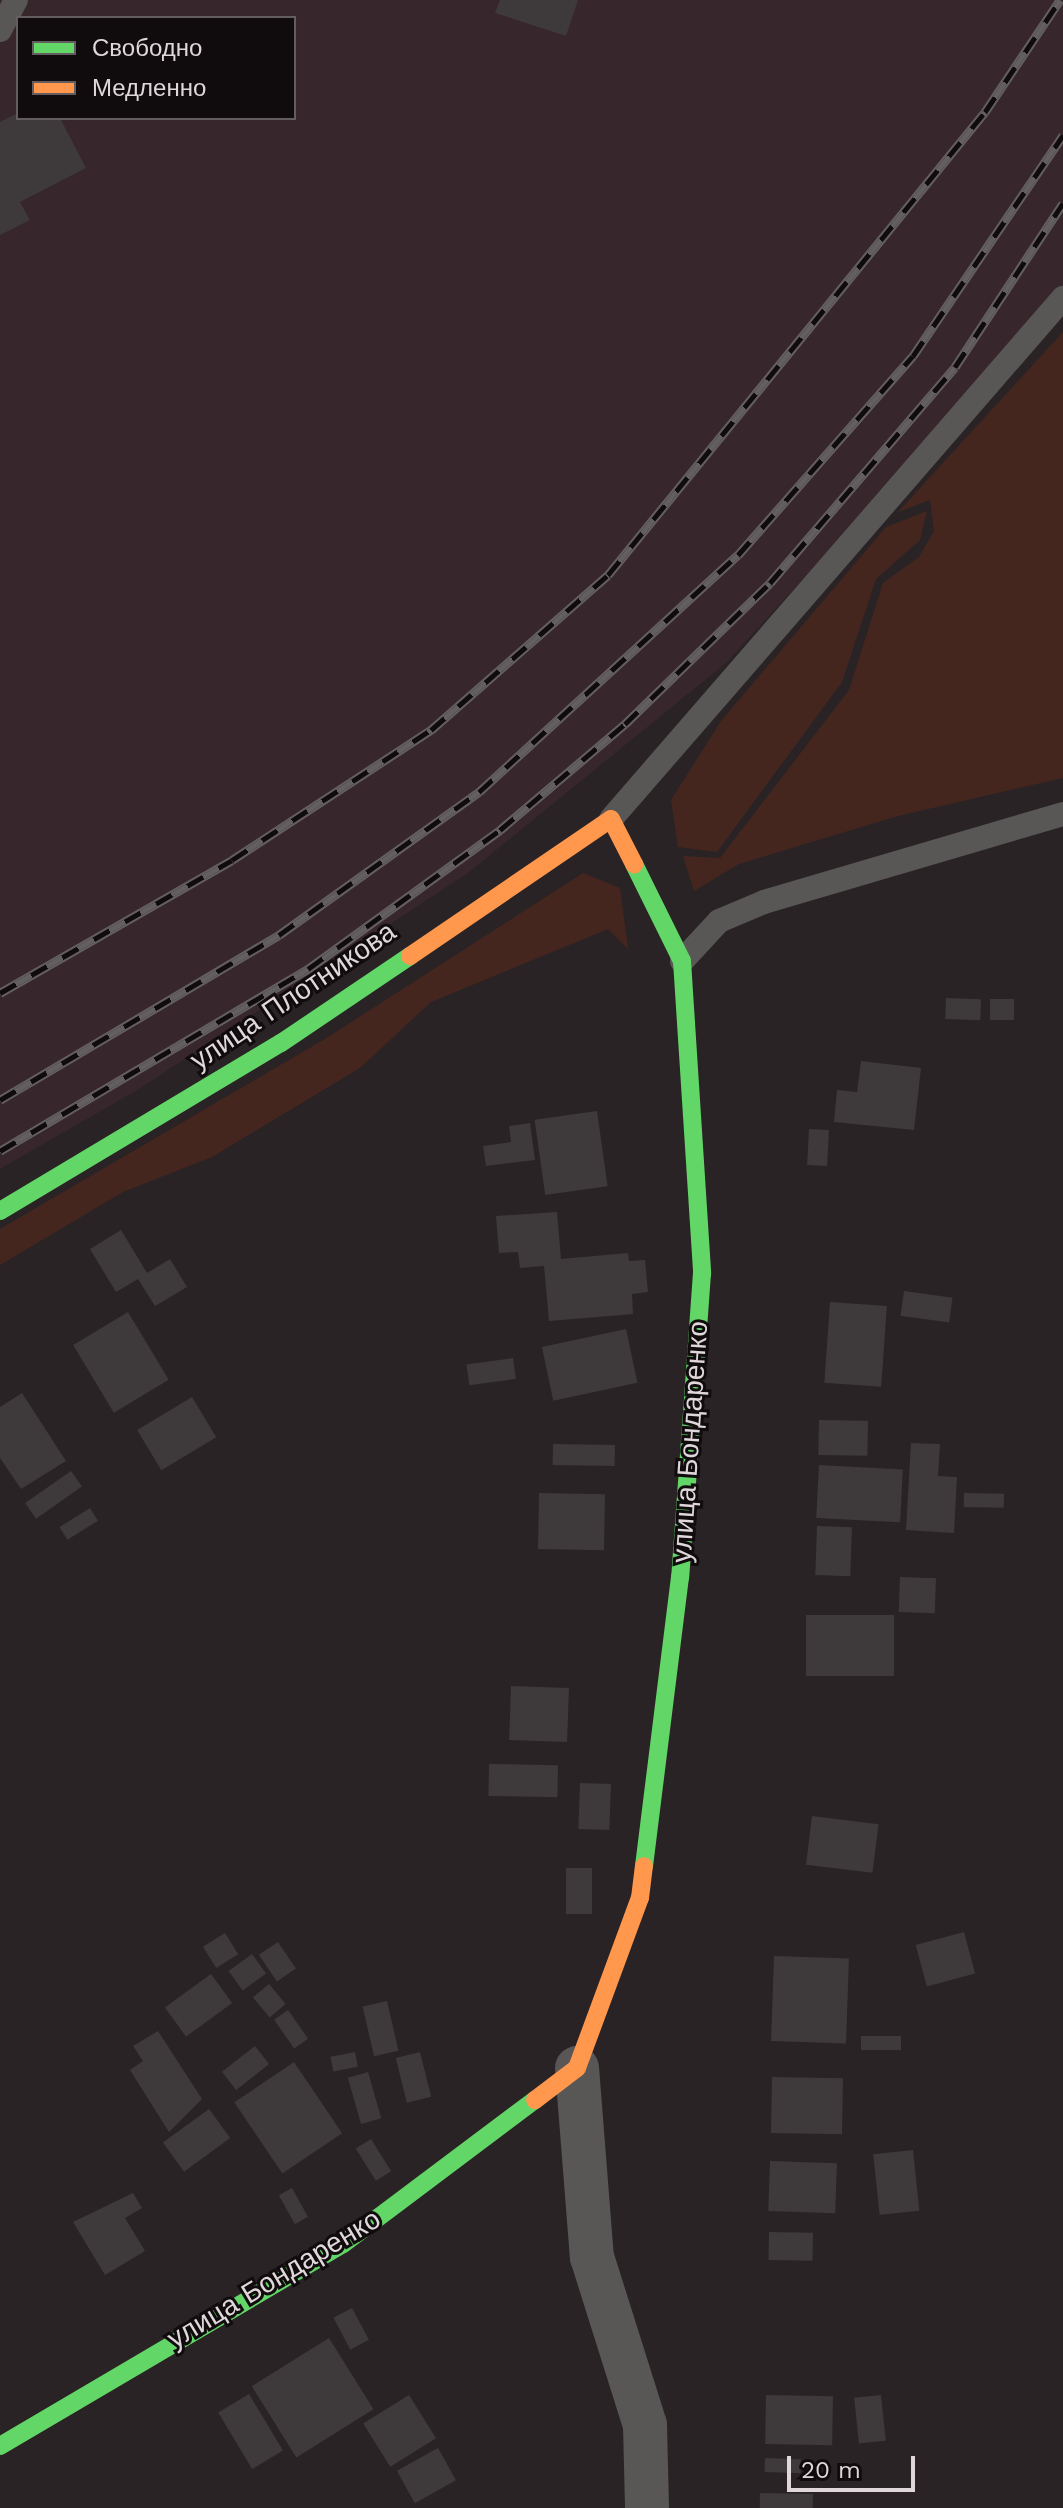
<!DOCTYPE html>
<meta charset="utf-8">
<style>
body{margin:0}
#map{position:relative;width:1063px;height:2508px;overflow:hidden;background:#292325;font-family:"Work Sans",sans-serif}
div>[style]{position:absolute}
.built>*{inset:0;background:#37262c}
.green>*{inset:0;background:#44261f}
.building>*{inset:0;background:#3e393b;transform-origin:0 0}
.lane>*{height:24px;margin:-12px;padding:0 12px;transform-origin:12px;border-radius:12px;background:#595656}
.street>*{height:44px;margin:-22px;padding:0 22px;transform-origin:22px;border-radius:22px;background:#595656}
.fast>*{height:18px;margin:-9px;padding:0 9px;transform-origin:9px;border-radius:9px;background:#63d668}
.slow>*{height:18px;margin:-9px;padding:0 9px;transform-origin:9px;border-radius:9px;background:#ff974d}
.rail>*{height:9px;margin-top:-4.5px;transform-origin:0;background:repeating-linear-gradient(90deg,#100b0d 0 18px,#635f60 0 36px);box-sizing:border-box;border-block:2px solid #635f60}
span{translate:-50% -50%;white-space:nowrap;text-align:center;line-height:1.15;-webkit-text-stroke:6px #100b0d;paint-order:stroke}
.street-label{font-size:28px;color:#dfd7d9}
.legend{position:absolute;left:16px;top:16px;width:280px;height:104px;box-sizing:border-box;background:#100b0d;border:2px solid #635d5f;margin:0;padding:10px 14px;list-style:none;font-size:24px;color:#dfd7d9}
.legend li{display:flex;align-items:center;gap:16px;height:40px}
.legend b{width:40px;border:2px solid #635d5f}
.scale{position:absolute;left:787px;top:2456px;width:128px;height:36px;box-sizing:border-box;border:4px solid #dfd7d9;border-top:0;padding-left:10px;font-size:24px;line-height:28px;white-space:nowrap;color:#dfd7d9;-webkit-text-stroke:6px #100b0d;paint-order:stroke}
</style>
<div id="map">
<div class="built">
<i style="clip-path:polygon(evenodd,0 0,1063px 0,1063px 295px,726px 663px,468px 873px,139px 1089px,0 1169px,0 0,18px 18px,294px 18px,294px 118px,18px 118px,18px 18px)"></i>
</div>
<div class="green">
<i style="clip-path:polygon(1063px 332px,1063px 778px,898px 816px,739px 864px,694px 891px,683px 856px,720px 858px,849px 690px,883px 583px,919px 557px,934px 531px,930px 500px,898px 512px)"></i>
<i style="clip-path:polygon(927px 511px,920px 540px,876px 579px,842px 682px,717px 852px,678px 847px,671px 800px,721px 721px,886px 527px)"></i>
<i style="clip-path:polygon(583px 873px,620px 888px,628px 949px,608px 929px,431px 1002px,360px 1068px,212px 1157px,123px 1192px,0 1265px,0 1229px,325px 1039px)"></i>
</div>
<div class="building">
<i style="clip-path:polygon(500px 0,578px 0,566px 36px,495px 13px)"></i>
<i style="clip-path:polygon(18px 113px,60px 118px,86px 168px,20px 202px,30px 220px,0 235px,0 122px)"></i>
<i style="left:946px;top:998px;width:35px;height:21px;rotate:2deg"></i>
<i style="left:1014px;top:999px;width:21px;height:24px;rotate:90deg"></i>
<i style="clip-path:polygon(861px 1061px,921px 1068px,914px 1130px,834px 1122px,837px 1090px,857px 1092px)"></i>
<i style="left:597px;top:1111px;width:76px;height:63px;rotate:82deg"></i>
<i style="clip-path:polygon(530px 1123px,535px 1160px,486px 1166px,483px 1146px,511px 1142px,509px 1126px)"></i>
<i style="left:809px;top:1129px;width:20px;height:36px;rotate:3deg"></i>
<i style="clip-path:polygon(557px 1212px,561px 1259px,628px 1253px,629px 1261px,645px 1260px,648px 1292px,632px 1294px,633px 1314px,549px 1321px,544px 1266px,520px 1268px,518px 1252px,499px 1253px,496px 1216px)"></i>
<i style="clip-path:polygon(121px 1230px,147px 1273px,170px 1259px,187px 1287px,155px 1306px,138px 1279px,116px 1292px,90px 1249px)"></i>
<i style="left:904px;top:1291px;width:49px;height:25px;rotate:8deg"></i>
<i style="left:830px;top:1302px;width:57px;height:81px;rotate:4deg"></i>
<i style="left:128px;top:1312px;width:79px;height:64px;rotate:59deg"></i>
<i style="left:626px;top:1329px;width:55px;height:86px;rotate:78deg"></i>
<i style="left:513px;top:1358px;width:21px;height:47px;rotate:82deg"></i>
<i style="clip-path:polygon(22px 1393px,66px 1461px,21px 1489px,0 1458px,0 1407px)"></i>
<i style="left:192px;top:1397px;width:47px;height:64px;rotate:59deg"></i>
<i style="left:819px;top:1420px;width:49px;height:35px;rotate:1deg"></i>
<i style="clip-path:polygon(911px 1443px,940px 1444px,938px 1476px,957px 1477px,954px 1533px,906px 1530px)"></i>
<i style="left:553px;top:1444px;width:62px;height:21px;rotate:1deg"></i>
<i style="left:819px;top:1465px;width:84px;height:53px;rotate:3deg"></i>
<i style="left:71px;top:1471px;width:19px;height:56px;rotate:55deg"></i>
<i style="left:539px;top:1493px;width:66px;height:56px;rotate:1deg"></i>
<i style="left:964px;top:1493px;width:40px;height:14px;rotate:1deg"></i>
<i style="left:90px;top:1508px;width:15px;height:36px;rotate:58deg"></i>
<i style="left:817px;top:1526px;width:35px;height:49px;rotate:2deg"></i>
<i style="left:900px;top:1577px;width:36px;height:35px;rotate:2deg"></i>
<i style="left:806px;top:1615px;width:88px;height:61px"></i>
<i style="left:511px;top:1686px;width:58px;height:54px;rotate:2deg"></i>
<i style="left:489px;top:1764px;width:69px;height:32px;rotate:1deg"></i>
<i style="left:580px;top:1783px;width:31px;height:46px;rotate:2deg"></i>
<i style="left:812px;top:1816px;width:67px;height:49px;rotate:7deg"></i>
<i style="left:566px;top:1868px;width:26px;height:46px"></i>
<i style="left:964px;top:1932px;width:43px;height:50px;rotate:75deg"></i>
<i style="left:225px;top:1933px;width:25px;height:26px;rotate:58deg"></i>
<i style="left:278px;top:1942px;width:32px;height:23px;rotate:56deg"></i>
<i style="left:252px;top:1954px;width:24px;height:29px;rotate:54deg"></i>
<i style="left:774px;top:1956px;width:75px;height:85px;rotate:2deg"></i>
<i style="left:211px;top:1974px;width:36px;height:57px;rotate:54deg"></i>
<i style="left:269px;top:1984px;width:26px;height:21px;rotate:50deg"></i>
<i style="left:387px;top:2001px;width:51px;height:25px;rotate:77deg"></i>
<i style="left:288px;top:2010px;width:35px;height:17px;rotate:55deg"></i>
<i style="clip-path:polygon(158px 2031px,202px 2099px,169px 2132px,130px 2070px,143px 2061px,133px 2046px)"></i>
<i style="left:861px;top:2036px;width:40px;height:14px"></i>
<i style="left:255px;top:2046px;width:23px;height:42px;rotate:52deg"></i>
<i style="left:355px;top:2052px;width:15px;height:25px;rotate:79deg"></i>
<i style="left:420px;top:2052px;width:46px;height:25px;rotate:76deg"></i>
<i style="left:294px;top:2062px;width:86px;height:72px;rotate:56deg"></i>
<i style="left:368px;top:2072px;width:48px;height:21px;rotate:74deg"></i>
<i style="left:772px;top:2077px;width:71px;height:56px;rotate:1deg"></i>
<i style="left:209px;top:2109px;width:36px;height:57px;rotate:54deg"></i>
<i style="left:371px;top:2139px;width:38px;height:18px;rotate:58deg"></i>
<i style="left:913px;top:2150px;width:61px;height:40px;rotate:84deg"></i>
<i style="left:770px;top:2161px;width:67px;height:50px;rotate:2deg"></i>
<i style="left:292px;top:2188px;width:33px;height:15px;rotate:61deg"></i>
<i style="clip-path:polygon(133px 2193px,142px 2208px,125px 2218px,145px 2251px,105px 2275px,73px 2222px)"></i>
<i style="left:769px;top:2232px;width:44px;height:28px;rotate:1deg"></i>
<i style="left:352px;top:2308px;width:36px;height:21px;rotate:62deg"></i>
<i style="left:329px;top:2338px;width:84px;height:91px;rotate:58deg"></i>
<i style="left:249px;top:2394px;width:66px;height:36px;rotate:59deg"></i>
<i style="left:409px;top:2395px;width:51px;height:54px;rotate:58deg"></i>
<i style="left:766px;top:2395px;width:67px;height:49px;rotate:1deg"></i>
<i style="left:881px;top:2395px;width:46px;height:27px;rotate:84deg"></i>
<i style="left:438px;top:2448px;width:37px;height:47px;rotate:61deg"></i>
<i style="left:765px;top:2458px;width:36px;height:14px;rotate:2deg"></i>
<i style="left:760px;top:2493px;width:53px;height:15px;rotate:1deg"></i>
</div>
<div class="lane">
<i style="left:0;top:30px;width:34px;rotate:-62deg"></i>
<i style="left:611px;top:819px;width:690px;rotate:-49.06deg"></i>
<i style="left:682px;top:961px;width:54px;rotate:-47.2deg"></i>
<i style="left:719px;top:921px;width:49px;rotate:-22.9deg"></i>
<i style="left:764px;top:902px;width:312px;rotate:-16.4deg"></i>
</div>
<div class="street">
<i style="left:577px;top:2068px;width:190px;rotate:85.5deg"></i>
<i style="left:592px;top:2257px;width:176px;rotate:72.5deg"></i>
<i style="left:645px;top:2425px;width:83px;rotate:88.6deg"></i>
</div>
<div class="fast">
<i style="left:634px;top:864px;width:108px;rotate:63.7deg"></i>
<i style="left:682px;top:961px;width:313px;rotate:86.3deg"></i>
<i style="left:702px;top:1273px;width:305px;rotate:94.1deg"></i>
<i style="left:680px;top:1577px;width:291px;rotate:97.1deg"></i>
<i style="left:0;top:1211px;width:327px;rotate:-30.9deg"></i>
<i style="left:281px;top:1043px;width:156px;rotate:-34deg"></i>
<i style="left:0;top:2446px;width:398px;rotate:-30.5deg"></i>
<i style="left:343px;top:2244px;width:240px;rotate:-36.9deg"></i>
</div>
<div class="slow">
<i style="left:410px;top:956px;width:243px;rotate:-34.3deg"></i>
<i style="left:611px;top:819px;width:51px;rotate:62.9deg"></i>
<i style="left:535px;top:2100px;width:53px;rotate:-37.3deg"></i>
<i style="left:577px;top:2068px;width:181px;rotate:-69.7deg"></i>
<i style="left:640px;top:1898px;width:32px;rotate:-83deg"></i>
</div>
<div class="rail">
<i style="left:0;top:993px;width:267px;rotate:-29.8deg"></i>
<i style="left:232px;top:860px;width:238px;rotate:-33.2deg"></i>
<i style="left:431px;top:730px;width:235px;rotate:-41.2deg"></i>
<i style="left:608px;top:575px;width:597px;rotate:-50.85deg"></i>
<i style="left:985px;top:112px;width:135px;rotate:-56.2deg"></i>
<i style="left:0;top:1100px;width:324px;rotate:-30.6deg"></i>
<i style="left:279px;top:935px;width:246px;rotate:-35.6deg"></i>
<i style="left:479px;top:792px;width:351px;rotate:-42.5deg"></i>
<i style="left:738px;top:555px;width:265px;rotate:-48.7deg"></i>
<i style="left:913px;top:356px;width:267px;rotate:-55.8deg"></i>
<i style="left:0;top:1151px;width:358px;rotate:-30.6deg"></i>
<i style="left:308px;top:969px;width:237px;rotate:-35.9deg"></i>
<i style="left:500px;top:830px;width:164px;rotate:-40.3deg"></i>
<i style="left:625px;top:724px;width:202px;rotate:-44.2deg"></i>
<i style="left:770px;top:583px;width:284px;rotate:-49.4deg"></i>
<i style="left:955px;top:367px;width:196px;rotate:-56.6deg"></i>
</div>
<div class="street-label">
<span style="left:293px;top:996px;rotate:-34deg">улица Плотникова</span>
<span style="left:690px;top:1442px;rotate:-86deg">улица Бондаренко</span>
<span style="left:274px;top:2279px;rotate:-31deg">улица Бондаренко</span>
</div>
<ul class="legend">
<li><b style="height:10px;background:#63d668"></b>Свободно</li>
<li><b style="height:10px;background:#ff974d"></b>Медленно</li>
</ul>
<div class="scale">20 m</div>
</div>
